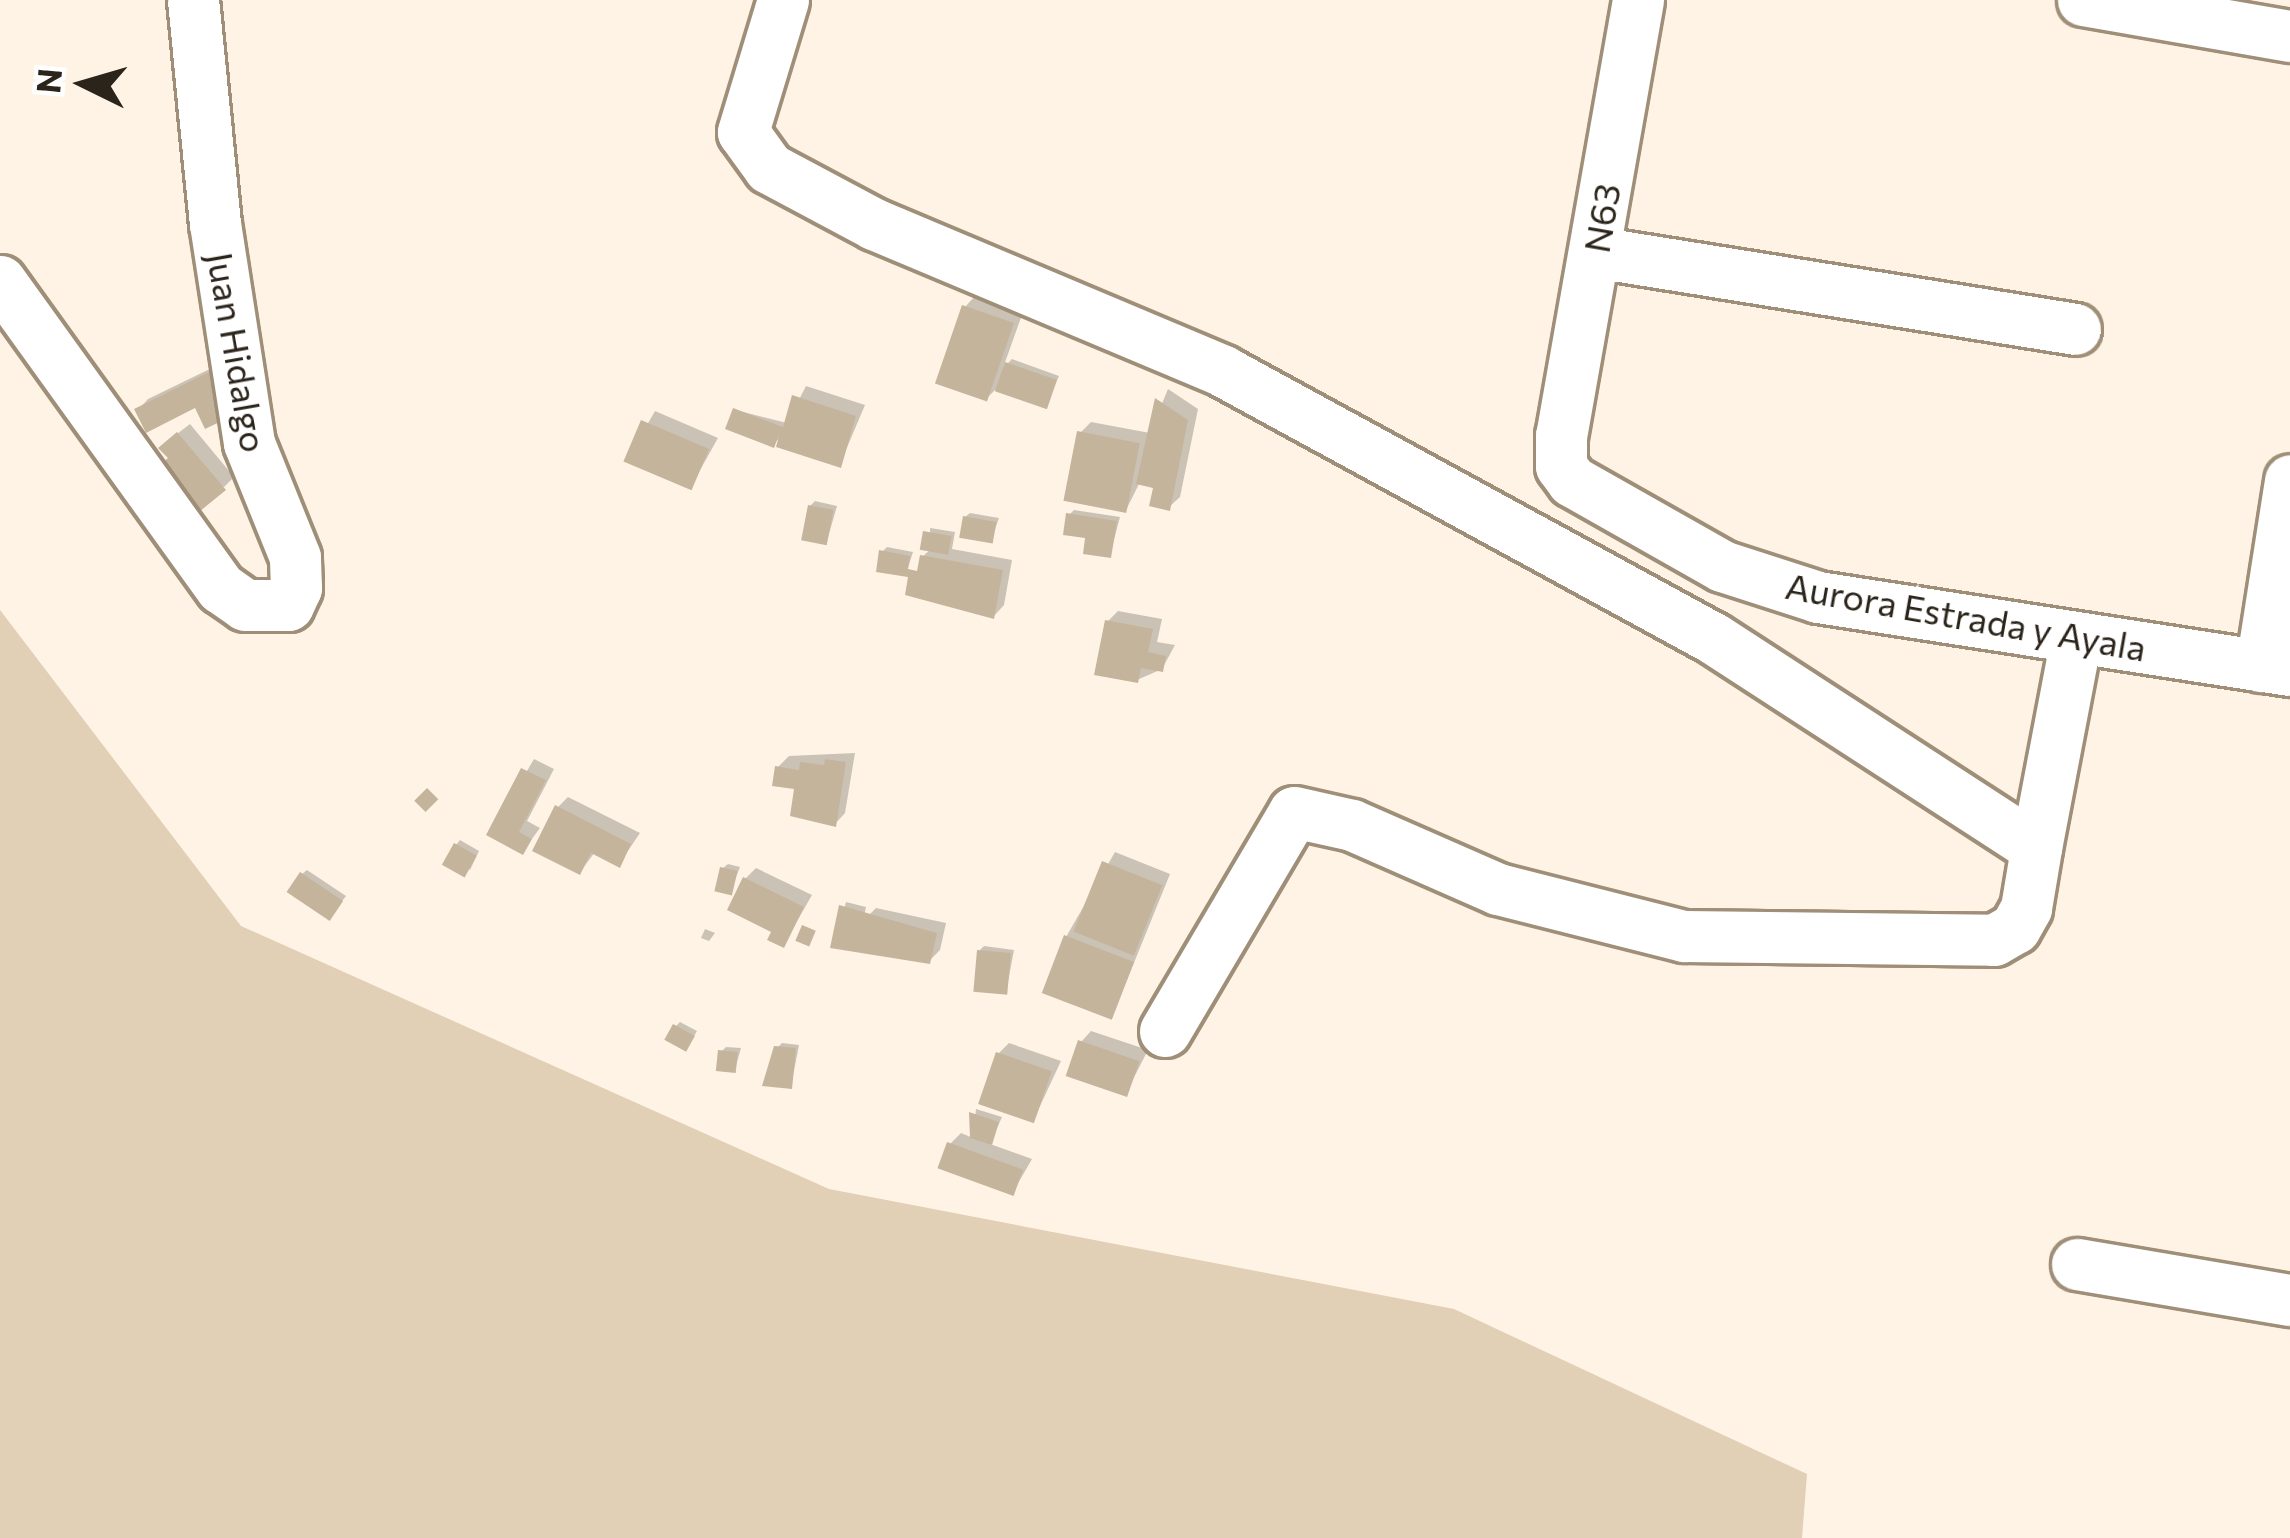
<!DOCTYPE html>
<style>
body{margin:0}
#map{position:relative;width:2290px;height:1538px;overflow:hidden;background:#fef3e4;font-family:Commissioner,sans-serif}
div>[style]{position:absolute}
.green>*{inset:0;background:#e1cfb6}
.shadow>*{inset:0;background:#0003}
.building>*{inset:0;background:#c5b49c;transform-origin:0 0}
.roads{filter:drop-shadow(3px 0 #9f8f78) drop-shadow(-3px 0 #9f8f78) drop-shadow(0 3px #9f8f78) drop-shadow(0 -3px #9f8f78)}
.street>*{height:51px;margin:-25.5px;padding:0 25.5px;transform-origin:25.5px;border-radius:25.5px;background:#fff}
span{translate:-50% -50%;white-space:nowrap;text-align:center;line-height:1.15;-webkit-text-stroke:9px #fff;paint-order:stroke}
.street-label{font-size:36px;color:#2b241b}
.north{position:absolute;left:24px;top:24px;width:120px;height:120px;-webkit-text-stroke:9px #fff;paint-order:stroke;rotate:275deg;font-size:33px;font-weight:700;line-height:48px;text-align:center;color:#2b241b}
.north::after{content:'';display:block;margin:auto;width:42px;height:54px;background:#2b241b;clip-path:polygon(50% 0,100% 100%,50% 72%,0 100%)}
</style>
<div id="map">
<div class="green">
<i style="clip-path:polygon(0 610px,241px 926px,829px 1189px,1454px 1309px,1807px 1474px,1802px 1538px,0 1538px)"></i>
</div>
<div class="shadow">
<i style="clip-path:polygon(975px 296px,1023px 312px,1003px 368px,1012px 359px,1059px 376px,1046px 405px,997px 388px,986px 399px,965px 307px)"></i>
<i style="clip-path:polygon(220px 364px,239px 403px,138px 410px,148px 399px)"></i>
<i style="clip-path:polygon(806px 386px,865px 405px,840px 464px,783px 434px,773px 445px,735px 410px,787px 423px)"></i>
<i style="clip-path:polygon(1168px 389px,1198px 409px,1180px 497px,1169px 507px,1156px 485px,1140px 482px,1126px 510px,1080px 433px,1091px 422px,1150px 433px)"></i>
<i style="clip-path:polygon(655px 411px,718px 438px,690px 488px,627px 460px)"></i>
<i style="clip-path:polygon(190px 424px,234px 477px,224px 487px,171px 457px,173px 437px)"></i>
<i style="clip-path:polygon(815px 501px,837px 506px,827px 541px,810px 506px)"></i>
<i style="clip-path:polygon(1074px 510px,1120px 517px,1110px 555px,1069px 515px)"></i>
<i style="clip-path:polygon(970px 513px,999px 518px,991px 540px,965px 517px)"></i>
<i style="clip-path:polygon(930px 528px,955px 532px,952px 549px,1012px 560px,1004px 605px,994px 616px,922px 557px,931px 549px)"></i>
<i style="clip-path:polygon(887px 547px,913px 552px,906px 574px,882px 552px)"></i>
<i style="clip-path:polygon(1118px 611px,1162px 619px,1157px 642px,1175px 645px,1162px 669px,1137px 680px,1107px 622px)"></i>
<i style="clip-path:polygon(855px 753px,845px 813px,835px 824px,778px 767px,789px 756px)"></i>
<i style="clip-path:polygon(534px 759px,554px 769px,527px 821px,540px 828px,523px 851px,490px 834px)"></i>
<i style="clip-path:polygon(568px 797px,640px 833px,619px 864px,595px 852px,580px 872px,558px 807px)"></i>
<i style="clip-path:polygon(460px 840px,479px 851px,470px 870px,456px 845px)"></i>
<i style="clip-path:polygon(1115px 852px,1170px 874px,1112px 1017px,1066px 937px)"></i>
<i style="clip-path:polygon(728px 864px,740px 867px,730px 892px,723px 868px)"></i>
<i style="clip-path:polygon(756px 868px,812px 895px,784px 944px,745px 879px)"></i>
<i style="clip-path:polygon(307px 870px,346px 896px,333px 913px,302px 874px)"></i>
<i style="clip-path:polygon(846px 902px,866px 907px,863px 921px,876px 908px,946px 923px,940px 950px,929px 961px,834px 945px)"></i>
<i style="clip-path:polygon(705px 929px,715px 933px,709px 941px,701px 938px)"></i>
<i style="clip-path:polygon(984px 946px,1014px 950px,1006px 993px,979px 951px)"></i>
<i style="clip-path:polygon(680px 1022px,697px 1031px,690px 1043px,676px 1026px)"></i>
<i style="clip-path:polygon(1091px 1031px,1148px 1050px,1126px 1093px,1081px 1042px)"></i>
<i style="clip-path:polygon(782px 1043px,799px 1045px,791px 1086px,777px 1048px)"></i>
<i style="clip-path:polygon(1009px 1043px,1061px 1061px,1034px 1119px,999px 1053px)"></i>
<i style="clip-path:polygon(726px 1047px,741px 1048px,735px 1069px,721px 1052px)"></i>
<i style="clip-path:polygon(976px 1109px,1002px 1117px,990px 1144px,1032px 1159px,1013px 1192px,950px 1144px,961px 1133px,973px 1138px)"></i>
</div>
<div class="building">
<i style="left:962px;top:305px;width:55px;height:83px;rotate:19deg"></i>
<i style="left:1005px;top:362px;width:55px;height:31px;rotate:19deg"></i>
<i style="clip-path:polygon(209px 372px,230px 417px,205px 429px,195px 408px,146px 433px,134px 409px)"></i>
<i style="clip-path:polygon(792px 395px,856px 416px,841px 468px,776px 447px,780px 432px,774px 448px,725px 429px,733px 408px,783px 427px)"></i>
<i style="clip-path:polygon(1155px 398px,1188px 420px,1170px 511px,1149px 506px,1153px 488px,1136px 484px)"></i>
<i style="left:641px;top:420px;width:74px;height:45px;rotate:23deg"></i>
<i style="left:1077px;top:431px;width:64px;height:71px;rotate:11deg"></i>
<i style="clip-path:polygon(177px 432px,226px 490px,189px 520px,150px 473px,168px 458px,158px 448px)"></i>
<i style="left:808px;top:505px;width:26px;height:36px;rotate:11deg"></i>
<i style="clip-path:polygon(1066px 513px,1117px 521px,1111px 558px,1083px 554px,1085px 538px,1063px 535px)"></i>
<i style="left:963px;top:516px;width:34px;height:22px;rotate:10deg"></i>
<i style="left:923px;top:531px;width:29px;height:19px;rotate:10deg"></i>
<i style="clip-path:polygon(879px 550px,910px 556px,908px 569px,917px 571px,920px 555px,1003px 570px,994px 619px,905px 595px,908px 577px,876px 572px)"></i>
<i style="clip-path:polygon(1105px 620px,1153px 629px,1148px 652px,1166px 656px,1163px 672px,1141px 668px,1138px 683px,1094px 675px)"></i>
<i style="clip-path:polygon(825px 759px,846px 762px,836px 827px,790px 816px,794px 789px,772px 786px,775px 766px,799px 770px,800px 762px,824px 765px)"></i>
<i style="clip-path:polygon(521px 768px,546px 780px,519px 832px,532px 839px,523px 855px,486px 835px)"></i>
<i style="left:427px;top:788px;width:16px;height:18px;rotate:45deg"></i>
<i style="clip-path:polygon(555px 805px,631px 844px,620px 868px,591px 853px,580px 875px,532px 851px)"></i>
<i style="left:454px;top:843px;width:26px;height:25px;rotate:29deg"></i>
<i style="left:1102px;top:861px;width:65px;height:76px;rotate:22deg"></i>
<i style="left:720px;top:867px;width:18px;height:25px;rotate:13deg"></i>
<i style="left:300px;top:872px;width:52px;height:24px;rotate:34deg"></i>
<i style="clip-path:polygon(743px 877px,804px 907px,784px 948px,767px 940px,771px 932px,727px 910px)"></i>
<i style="clip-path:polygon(839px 905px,937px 933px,930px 964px,830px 948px)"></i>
<i style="left:802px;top:925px;width:15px;height:17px;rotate:23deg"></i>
<i style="left:1064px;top:935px;width:75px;height:62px;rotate:21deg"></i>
<i style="left:977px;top:950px;width:34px;height:42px;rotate:5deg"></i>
<i style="left:673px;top:1024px;width:25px;height:18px;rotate:29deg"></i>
<i style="left:1078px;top:1040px;width:65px;height:38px;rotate:19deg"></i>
<i style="clip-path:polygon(774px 1046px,796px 1048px,792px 1089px,762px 1086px)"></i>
<i style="left:718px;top:1050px;width:20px;height:21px;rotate:6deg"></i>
<i style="left:996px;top:1052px;width:59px;height:55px;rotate:19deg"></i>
<i style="clip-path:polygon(969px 1112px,999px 1122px,992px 1145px,970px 1138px)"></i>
<i style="left:947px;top:1142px;width:81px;height:28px;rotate:20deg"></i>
</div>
<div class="roads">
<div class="street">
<i style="left:783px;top:0;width:138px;rotate:106.9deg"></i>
<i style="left:743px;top:132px;width:44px;rotate:54.2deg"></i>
<i style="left:769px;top:168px;width:119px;rotate:28.1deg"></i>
<i style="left:874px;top:224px;width:379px;rotate:22.8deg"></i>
<i style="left:1223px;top:371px;width:558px;rotate:28.59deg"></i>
<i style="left:1713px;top:638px;width:385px;rotate:33deg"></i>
<i style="left:2036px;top:848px;width:214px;rotate:-79.2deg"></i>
<i style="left:1638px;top:0;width:442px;rotate:100deg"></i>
<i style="left:1561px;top:435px;width:31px;rotate:90deg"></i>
<i style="left:1561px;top:466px;width:19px;rotate:54deg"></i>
<i style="left:1572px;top:481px;width:172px;rotate:29.5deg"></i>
<i style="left:1722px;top:566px;width:101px;rotate:17.9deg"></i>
<i style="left:1818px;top:597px;width:478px;rotate:8.8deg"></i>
<i style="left:2083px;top:0;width:210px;rotate:9.9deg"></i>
<i style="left:1595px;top:252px;width:486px;rotate:9.1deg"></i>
<i style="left:0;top:281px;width:378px;rotate:54.3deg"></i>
<i style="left:221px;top:588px;width:29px;rotate:35deg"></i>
<i style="left:245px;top:605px;width:43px"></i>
<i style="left:288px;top:605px;width:19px;rotate:-65deg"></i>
<i style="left:296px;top:588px;width:31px;rotate:-92deg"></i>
<i style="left:295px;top:557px;width:123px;rotate:-112deg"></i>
<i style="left:249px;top:443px;width:222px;rotate:-98.8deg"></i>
<i style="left:215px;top:224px;width:225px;rotate:-95.6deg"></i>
<i style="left:2261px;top:666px;width:188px;rotate:-81.1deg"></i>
<i style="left:1165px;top:1031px;width:254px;rotate:-59.5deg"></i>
<i style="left:1294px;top:812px;width:59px;rotate:12.6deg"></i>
<i style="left:1352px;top:825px;width:159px;rotate:23.7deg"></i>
<i style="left:1498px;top:889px;width:192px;rotate:14.2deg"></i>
<i style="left:1684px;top:936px;width:310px;rotate:0.7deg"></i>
<i style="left:1994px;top:940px;width:24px;rotate:-30deg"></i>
<i style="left:2015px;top:928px;width:23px;rotate:-61deg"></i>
<i style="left:2026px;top:908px;width:61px;rotate:-80.5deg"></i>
<i style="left:2077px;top:1264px;width:216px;rotate:9.6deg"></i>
</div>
</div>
<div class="street-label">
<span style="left:1601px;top:218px;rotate:-80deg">N63</span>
<span style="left:238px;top:352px;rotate:80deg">Juan Hidalgo</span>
<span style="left:1966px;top:616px;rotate:10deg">Aurora Estrada y Ayala</span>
</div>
<div class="north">N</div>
</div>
